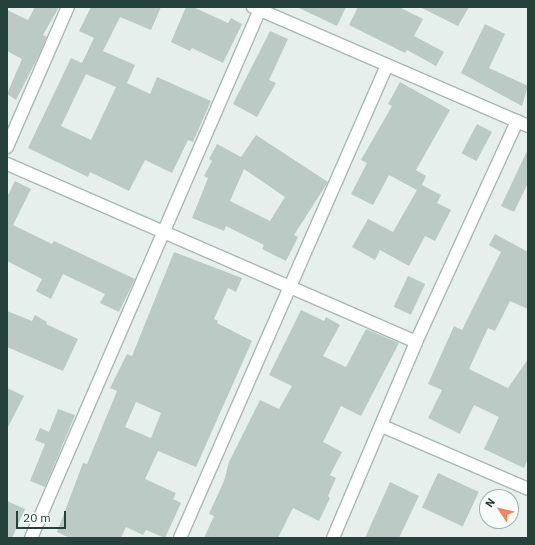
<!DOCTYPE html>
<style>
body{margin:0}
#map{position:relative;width:535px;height:545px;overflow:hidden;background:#e6efeb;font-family:"IBM Plex Sans",sans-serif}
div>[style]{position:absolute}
.building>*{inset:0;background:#bbcac4;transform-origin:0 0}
.roads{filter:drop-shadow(1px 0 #a8b8b2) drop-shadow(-1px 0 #a8b8b2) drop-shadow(0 1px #a8b8b2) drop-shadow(0 -1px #a8b8b2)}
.minor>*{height:12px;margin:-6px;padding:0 6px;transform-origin:6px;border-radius:6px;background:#fff}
span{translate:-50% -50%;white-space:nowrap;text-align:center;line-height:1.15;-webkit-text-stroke:3px #f7fbf9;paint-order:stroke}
.frame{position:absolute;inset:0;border:8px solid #24423a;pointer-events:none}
.north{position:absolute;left:479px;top:489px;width:40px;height:40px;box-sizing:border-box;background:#f7fbf9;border:1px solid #a3b1ad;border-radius:50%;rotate:305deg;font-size:11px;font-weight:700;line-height:16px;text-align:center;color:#24423a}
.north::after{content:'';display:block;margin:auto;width:14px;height:18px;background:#f4845f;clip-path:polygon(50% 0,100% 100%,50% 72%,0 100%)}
.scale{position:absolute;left:16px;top:511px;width:50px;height:18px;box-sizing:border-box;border:2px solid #24423a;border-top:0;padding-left:5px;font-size:12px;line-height:14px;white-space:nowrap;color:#24423a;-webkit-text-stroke:3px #f7fbf9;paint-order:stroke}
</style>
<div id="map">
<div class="building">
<i style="clip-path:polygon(35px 7px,59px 7px,43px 35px,47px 37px,37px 59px,16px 100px,7px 94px,22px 59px,7px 51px,7px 10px,28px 20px)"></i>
<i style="clip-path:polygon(evenodd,91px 7px,161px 7px,151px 30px,120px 17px,103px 51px,135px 65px,127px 83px,150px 94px,157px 77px,211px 101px,193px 142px,188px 140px,172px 173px,145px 160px,129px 191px,90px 172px,88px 177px,28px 148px,71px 58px,82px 63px,94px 38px,79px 31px,91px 7px,86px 74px,116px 87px,91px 140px,61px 126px,86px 74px)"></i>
<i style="clip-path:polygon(186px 7px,193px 7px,228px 23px,231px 18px,242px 24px,223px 63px,192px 48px,190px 51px,171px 42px)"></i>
<i style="clip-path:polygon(297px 7px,346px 7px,337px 26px)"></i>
<i style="clip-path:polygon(358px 7px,399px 7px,423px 19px,414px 36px,444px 52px,436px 66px,407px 50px,405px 53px,349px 25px)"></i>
<i style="clip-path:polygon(420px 7px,469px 7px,458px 26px)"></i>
<i style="clip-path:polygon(485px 24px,505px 34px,489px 68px,528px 86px,522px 106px,461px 73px)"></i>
<i style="clip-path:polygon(270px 31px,288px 39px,269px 80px,276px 83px,257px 117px,233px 104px)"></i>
<i style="clip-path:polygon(400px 82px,450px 110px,416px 170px,426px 176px,422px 185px,441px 195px,437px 203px,451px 210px,435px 241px,425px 236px,409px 266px,380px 250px,375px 260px,352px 247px,368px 219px,393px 232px,417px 190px,389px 175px,373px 205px,351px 194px,367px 163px,361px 160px,392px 106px,388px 104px)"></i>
<i style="left:477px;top:124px;width:17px;height:33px;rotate:28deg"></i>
<i style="clip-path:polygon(evenodd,256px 135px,328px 182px,294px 235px,298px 237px,286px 261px,262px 249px,264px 245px,226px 226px,224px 231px,192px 218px,208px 178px,204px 176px,212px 161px,209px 159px,217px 144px,241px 157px,256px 135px,244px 169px,285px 197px,270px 221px,230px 201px,244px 169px)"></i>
<i style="clip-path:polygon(528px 149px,528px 183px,514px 212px,501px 206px)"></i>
<i style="clip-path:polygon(15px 181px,31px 189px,13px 225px,52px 244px,54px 241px,135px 279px,119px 312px,100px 303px,105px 294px,63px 274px,51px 299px,36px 291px,42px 279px,7px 261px,7px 197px)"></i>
<i style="clip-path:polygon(495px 234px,528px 252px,528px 309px,510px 301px,495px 331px,488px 328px,469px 369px,508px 388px,528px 359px,528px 459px,524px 468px,484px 449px,499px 417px,474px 405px,460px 434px,428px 418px,442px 390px,428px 384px,454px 326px,462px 330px,501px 252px,489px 245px)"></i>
<i style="clip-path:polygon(evenodd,174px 252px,242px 278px,236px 292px,228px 288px,214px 319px,218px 321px,217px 323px,252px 341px,196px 467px,158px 451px,145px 479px,176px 493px,173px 499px,181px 503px,165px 538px,146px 530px,143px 535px,126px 527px,121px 538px,70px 538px,57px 532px,83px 463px,87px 464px,117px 391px,110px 388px,127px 354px,132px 356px,174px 252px,136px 402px,161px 413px,151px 438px,125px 427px,136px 402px)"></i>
<i style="left:408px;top:276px;width:19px;height:34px;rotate:25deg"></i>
<i style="clip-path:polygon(301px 310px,324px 321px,326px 317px,340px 325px,323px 356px,346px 367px,366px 329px,399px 343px,361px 416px,341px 406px,323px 442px,342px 452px,330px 475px,336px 478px,328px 496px,330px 498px,319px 521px,293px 508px,278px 538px,204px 538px,214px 516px,209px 514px,224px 481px,229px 462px,260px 400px,279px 409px,292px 386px,269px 375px)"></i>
<i style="clip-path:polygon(7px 311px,32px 321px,35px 315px,47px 322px,46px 324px,78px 339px,63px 371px,7px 347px)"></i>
<i style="clip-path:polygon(7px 388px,24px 396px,7px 429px)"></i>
<i style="clip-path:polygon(58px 409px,75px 415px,45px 487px,30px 481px,45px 444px,35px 440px,40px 428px,49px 432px)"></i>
<i style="left:438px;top:473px;width:45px;height:38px;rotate:25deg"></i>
<i style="clip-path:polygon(390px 482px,419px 496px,399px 538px,365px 538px)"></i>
<i style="clip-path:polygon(7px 501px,25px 509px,12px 538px,7px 538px)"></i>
</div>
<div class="roads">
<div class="minor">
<i style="left:253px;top:7px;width:300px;rotate:23.4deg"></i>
<i style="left:7px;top:147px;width:153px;rotate:-66.5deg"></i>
<i style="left:7px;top:164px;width:446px;rotate:23.5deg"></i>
<i style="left:382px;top:426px;width:159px;rotate:23.3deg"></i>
<i style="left:31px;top:538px;width:579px;rotate:-66.58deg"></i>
<i style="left:180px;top:538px;width:516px;rotate:-66.36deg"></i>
<i style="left:333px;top:538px;width:213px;rotate:-67deg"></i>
<i style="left:416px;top:342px;width:243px;rotate:-65.4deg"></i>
</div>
</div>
<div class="frame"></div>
<div class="north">N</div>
<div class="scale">20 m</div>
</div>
